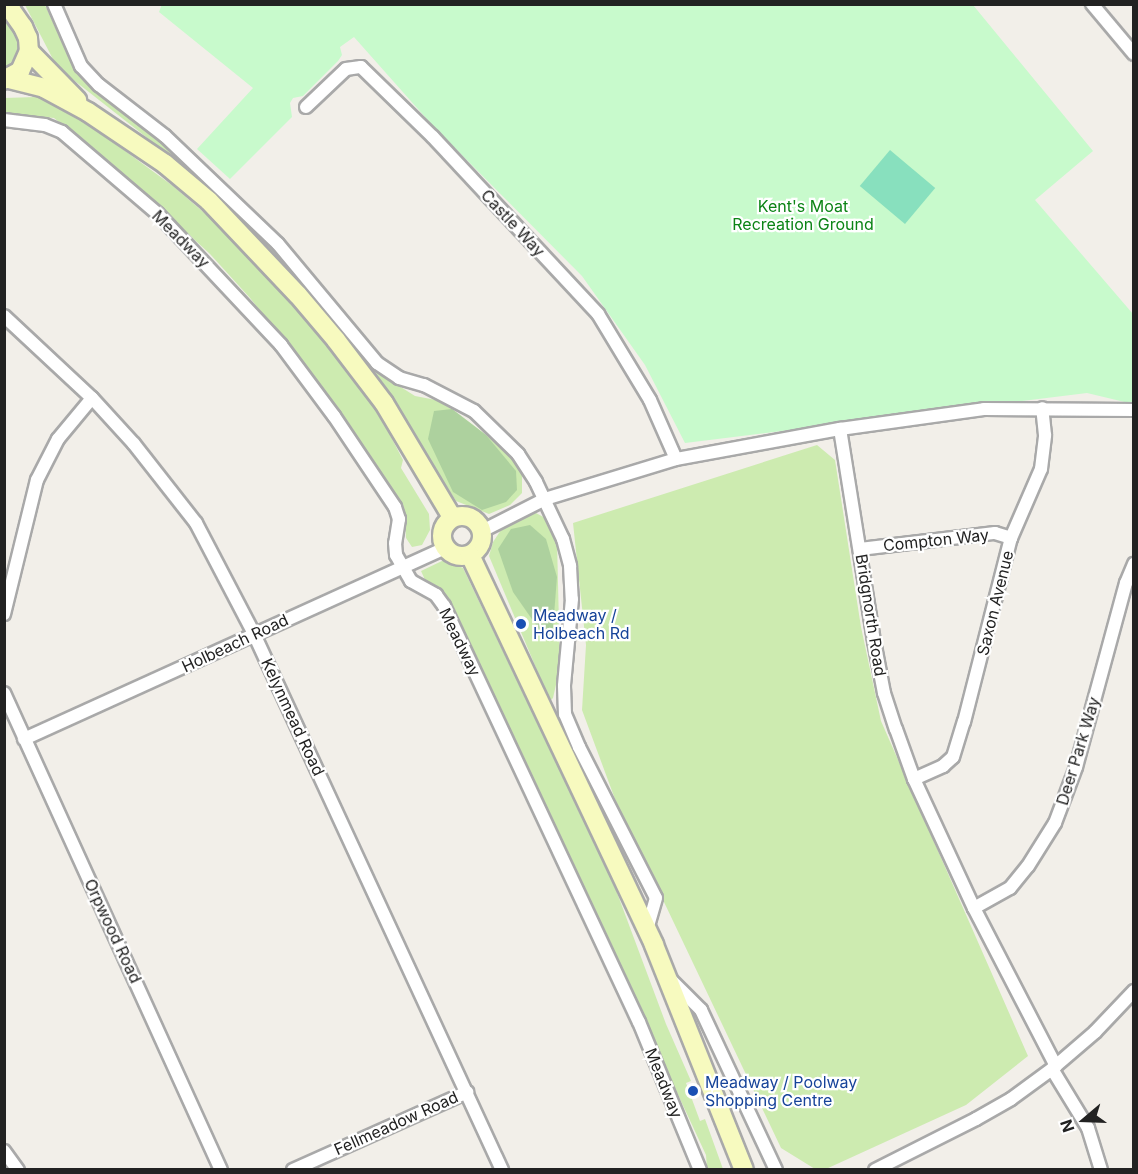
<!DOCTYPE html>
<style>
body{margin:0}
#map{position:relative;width:1138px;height:1174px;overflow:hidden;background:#f2efe9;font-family:Inter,sans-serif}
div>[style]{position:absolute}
.grass>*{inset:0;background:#cdebb0}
.forest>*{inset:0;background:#add19e}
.park>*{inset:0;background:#c8facc}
.pitch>*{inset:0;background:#88e0be;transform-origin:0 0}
.roads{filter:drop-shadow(2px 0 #a9a9a9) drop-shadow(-2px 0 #a9a9a9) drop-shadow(0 2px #a9a9a9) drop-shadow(0 -2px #a9a9a9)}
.street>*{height:12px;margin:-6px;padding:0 6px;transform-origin:6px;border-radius:6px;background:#fff}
.secondary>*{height:18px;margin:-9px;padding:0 9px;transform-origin:9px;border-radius:9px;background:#f7fabf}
.secondary>.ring{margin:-9px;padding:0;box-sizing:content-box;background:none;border:18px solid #f7fabf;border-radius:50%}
.dots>*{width:16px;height:16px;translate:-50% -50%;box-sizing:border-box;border:3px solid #fff;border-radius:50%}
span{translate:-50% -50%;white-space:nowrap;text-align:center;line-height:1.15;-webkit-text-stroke:4.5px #fff;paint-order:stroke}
.park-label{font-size:16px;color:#0c8416}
.street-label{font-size:16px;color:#222}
.transit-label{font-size:16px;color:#164399}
.left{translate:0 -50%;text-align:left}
.frame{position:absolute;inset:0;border:6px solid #222;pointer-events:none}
.north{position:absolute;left:1054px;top:1090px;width:60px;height:60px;-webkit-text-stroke:4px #fff;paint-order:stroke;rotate:251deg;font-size:16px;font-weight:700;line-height:24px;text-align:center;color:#222}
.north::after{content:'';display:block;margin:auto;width:21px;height:27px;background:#222;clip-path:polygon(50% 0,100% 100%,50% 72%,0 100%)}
</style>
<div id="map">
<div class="grass">
<i style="clip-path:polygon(25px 5px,45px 5px,70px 60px,94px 85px,206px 179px,276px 248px,357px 346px,388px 379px,415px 396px,436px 400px,452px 409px,502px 447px,522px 472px,522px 493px,510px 505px,489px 514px,456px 501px,376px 375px,300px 282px,239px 217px,183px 166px,57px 67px)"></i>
<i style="clip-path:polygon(5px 20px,16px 34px,18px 47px,14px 59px,5px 69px)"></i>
<i style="clip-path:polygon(36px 97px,65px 107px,173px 186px,222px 228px,301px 312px,379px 414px,403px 460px,401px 468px,429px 514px,430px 530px,422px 545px,412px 547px,406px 538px,404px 507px,337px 406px,250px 298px,210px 254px,136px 186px,54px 118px,5px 113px,4px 98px)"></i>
<i style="clip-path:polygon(817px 445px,835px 460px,861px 627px,881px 721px,1028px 1056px,966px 1105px,826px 1169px,815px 1169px,781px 1148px,615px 799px,582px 710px,586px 645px,573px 523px)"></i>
<i style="clip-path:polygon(536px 513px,547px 519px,557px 541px,560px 667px,553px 698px,550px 701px,489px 556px,493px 542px,503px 527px)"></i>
<i style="clip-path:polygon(444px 560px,463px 568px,610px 874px,666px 1024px,691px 1081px,686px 1083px,700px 1121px,705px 1119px,723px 1169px,707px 1169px,706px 1155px,494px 698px,442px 596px,426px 582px,421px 571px)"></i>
</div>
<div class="forest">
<i style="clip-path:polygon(452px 409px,486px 435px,516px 471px,517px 490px,506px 502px,482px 510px,453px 492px,428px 439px,434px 411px)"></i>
<i style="clip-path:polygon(530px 525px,546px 539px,557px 577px,553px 628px,543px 635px,513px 592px,498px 549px,511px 529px)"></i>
</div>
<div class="park">
<i style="clip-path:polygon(162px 4px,973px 5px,1093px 151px,1035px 200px,1133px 314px,1133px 404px,1087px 393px,685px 443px,645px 365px,582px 276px,433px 126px,354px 37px,340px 47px,342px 55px,338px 61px,303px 96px,293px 98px,290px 103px,292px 117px,230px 179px,197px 149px,253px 88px,159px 12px)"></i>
</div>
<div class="pitch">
<i style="left:890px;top:150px;width:59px;height:47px;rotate:40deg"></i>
</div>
<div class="roads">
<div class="street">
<i style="left:54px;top:4px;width:68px;rotate:66.5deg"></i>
<i style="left:81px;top:66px;width:26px;rotate:47deg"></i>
<i style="left:99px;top:85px;width:83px;rotate:37.7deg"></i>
<i style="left:165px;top:136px;width:156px;rotate:43.7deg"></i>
<i style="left:278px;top:244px;width:155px;rotate:50.2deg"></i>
<i style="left:377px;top:363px;width:27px;rotate:34deg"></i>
<i style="left:399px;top:378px;width:26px;rotate:16deg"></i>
<i style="left:424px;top:385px;width:56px;rotate:27.5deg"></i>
<i style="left:474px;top:411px;width:62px;rotate:44.3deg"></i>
<i style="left:518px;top:454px;width:33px;rotate:57deg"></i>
<i style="left:536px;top:482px;width:63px;rotate:64.7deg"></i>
<i style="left:563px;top:539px;width:28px;rotate:75deg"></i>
<i style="left:570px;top:566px;width:33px;rotate:87deg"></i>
<i style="left:572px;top:599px;width:87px;rotate:95.3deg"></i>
<i style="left:564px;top:686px;width:28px;rotate:88deg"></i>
<i style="left:565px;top:714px;width:36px;rotate:67deg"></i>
<i style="left:579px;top:747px;width:169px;rotate:63deg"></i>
<i style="left:656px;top:898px;width:33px;rotate:106deg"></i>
<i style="left:1092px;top:4px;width:65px;rotate:50deg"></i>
<i style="left:306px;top:107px;width:55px;rotate:-43.5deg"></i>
<i style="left:346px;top:69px;width:15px;rotate:-8deg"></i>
<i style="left:361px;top:67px;width:100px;rotate:44.2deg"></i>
<i style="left:433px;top:137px;width:242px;rotate:47deg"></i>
<i style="left:598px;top:314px;width:100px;rotate:58.8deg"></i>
<i style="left:650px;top:400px;width:64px;rotate:66.2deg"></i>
<i style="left:4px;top:120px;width:41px;rotate:7deg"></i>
<i style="left:45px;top:125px;width:18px;rotate:22deg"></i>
<i style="left:62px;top:132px;width:126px;rotate:40.5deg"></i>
<i style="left:158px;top:214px;width:180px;rotate:46.8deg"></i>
<i style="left:281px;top:345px;width:89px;rotate:53.3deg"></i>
<i style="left:334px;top:416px;width:110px;rotate:56.2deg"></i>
<i style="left:395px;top:507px;width:13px;rotate:72deg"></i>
<i style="left:399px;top:519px;width:24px;rotate:99deg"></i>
<i style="left:395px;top:543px;width:12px;rotate:85deg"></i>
<i style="left:396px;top:555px;width:30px;rotate:60deg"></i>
<i style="left:411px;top:581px;width:29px;rotate:29deg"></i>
<i style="left:436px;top:595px;width:14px;rotate:54deg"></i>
<i style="left:444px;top:606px;width:459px;rotate:64.9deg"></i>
<i style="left:639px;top:1022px;width:160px;rotate:67.6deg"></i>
<i style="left:4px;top:316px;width:120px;rotate:43deg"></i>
<i style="left:92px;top:398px;width:62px;rotate:47.6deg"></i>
<i style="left:134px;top:444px;width:100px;rotate:51.9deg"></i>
<i style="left:196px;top:523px;width:125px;rotate:62.4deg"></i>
<i style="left:254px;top:634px;width:591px;rotate:65.17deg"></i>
<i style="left:840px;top:429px;width:145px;rotate:-7.9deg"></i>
<i style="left:984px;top:409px;width:150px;rotate:0.4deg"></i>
<i style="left:482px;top:531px;width:71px;rotate:-26.9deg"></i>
<i style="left:545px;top:499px;width:137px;rotate:-17deg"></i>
<i style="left:676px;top:459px;width:167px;rotate:-10.4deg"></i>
<i style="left:840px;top:429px;width:215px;rotate:80.9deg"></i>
<i style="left:874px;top:641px;width:53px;rotate:79.1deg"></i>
<i style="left:884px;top:693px;width:38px;rotate:72deg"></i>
<i style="left:896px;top:729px;width:53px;rotate:70.2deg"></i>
<i style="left:914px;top:779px;width:142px;rotate:65.1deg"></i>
<i style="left:974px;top:908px;width:178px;rotate:62.6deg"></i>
<i style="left:860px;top:549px;width:136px;rotate:-6.8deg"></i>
<i style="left:995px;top:533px;width:17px;rotate:17deg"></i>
<i style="left:4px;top:614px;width:138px;rotate:-76.2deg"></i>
<i style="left:37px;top:480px;width:46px;rotate:-62.9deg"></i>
<i style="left:58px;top:439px;width:53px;rotate:-50.3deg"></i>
<i style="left:4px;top:693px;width:524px;rotate:65.54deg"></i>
<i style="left:24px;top:739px;width:463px;rotate:-24.4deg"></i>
<i style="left:914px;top:779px;width:32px;rotate:-24deg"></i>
<i style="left:943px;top:766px;width:13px;rotate:-42deg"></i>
<i style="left:953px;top:757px;width:37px;rotate:-73deg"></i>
<i style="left:964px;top:722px;width:190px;rotate:-75.7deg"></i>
<i style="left:1011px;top:538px;width:75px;rotate:-66.5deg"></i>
<i style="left:1041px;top:469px;width:34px;rotate:-83deg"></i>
<i style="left:1045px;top:435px;width:27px;rotate:-96deg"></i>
<i style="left:974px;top:908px;width:41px;rotate:-29.1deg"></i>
<i style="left:1010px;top:888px;width:28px;rotate:-51deg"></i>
<i style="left:1028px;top:866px;width:51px;rotate:-57.9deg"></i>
<i style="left:1055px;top:823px;width:60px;rotate:-69.4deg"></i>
<i style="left:1076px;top:767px;width:191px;rotate:-74.8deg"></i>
<i style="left:1126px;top:583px;width:21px;rotate:-67deg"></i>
<i style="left:670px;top:979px;width:44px;rotate:45deg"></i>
<i style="left:701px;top:1010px;width:177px;rotate:64.9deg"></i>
<i style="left:1052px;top:1069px;width:69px;rotate:58.6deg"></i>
<i style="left:1088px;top:1128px;width:44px;rotate:72.8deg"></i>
<i style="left:4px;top:1151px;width:24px;rotate:54deg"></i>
<i style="left:293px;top:1170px;width:191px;rotate:-24.1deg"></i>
<i style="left:875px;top:1170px;width:113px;rotate:-26.8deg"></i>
<i style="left:976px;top:1119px;width:40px;rotate:-29.7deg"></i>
<i style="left:1011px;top:1099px;width:51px;rotate:-36.2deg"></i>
<i style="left:1052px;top:1069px;width:57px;rotate:-40.7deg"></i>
<i style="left:1095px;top:1032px;width:57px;rotate:-46.4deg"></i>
</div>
<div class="secondary">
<i style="left:4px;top:7px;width:8px;rotate:23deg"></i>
<i style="left:11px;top:10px;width:21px;rotate:55deg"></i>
<i style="left:23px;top:27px;width:12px;rotate:66deg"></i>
<i style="left:28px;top:38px;width:13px;rotate:86deg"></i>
<i style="left:29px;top:51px;width:22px;rotate:114deg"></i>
<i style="left:20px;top:71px;width:18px;rotate:151deg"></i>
<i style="left:29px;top:51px;width:69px;rotate:45.6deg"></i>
<i style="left:9px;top:79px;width:36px;rotate:14deg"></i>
<i style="left:44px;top:88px;width:50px;rotate:28.6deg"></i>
<i style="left:88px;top:112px;width:93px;rotate:34deg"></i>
<i style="left:165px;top:164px;width:57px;rotate:40.1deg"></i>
<i style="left:209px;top:201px;width:129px;rotate:46.6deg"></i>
<i style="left:298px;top:295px;width:59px;rotate:49.8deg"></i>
<i style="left:336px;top:340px;width:79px;rotate:52.7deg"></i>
<i style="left:384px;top:403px;width:133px;rotate:59.2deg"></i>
<i class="ring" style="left:442px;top:516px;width:22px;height:22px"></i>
<i style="left:470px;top:555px;width:431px;rotate:64.7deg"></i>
<i style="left:654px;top:945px;width:242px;rotate:68.2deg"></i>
</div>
</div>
<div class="dots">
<i style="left:521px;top:624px;background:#1a4fb4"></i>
<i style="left:693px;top:1091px;background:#1a4fb4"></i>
</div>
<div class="park-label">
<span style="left:803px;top:215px">Kent's Moat<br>Recreation Ground</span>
</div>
<div class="street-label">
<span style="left:513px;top:223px;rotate:47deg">Castle Way</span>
<span style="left:181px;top:239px;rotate:45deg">Meadway</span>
<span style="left:936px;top:540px;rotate:-6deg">Compton Way</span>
<span style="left:995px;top:603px;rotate:-76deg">Saxon Avenue</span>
<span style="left:871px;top:615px;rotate:81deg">Bridgnorth Road</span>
<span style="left:460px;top:642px;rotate:64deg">Meadway</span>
<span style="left:235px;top:643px;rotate:-25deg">Holbeach Road</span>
<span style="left:293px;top:717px;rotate:65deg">Kelynmead Road</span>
<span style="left:1078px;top:751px;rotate:-73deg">Deer Park Way</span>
<span style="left:113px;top:931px;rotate:65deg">Orpwood Road</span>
<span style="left:664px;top:1083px;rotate:68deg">Meadway</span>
<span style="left:396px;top:1123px;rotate:-24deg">Fellmeadow Road</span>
</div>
<div class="transit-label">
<span class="left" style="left:533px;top:624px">Meadway /<br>Holbeach Rd</span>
<span class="left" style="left:705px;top:1091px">Meadway / Poolway<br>Shopping Centre</span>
</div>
<div class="frame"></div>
<div class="north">N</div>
</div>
